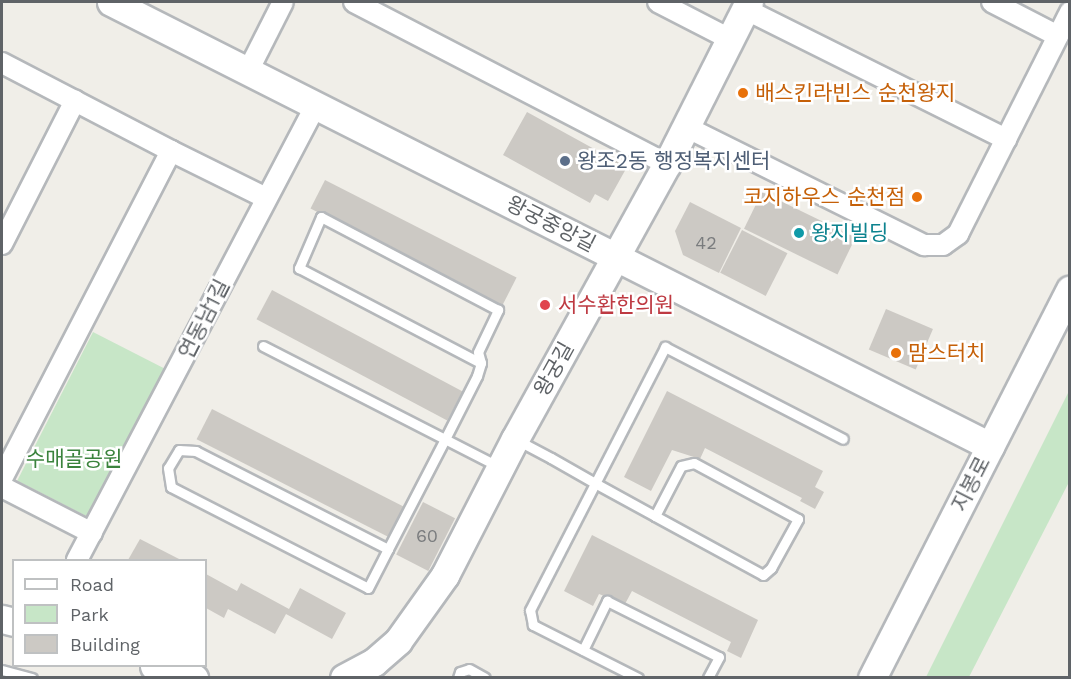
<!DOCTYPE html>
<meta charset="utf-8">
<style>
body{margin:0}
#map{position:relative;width:1071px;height:679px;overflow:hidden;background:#f0eee8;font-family:"Work Sans","Noto Sans KR",sans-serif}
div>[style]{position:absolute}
.green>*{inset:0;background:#c7e6c7;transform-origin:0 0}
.building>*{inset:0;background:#ccc9c4;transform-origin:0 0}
.roads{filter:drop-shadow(2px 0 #b5b8bb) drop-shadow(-2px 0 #b5b8bb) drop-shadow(0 2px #b5b8bb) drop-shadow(0 -2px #b5b8bb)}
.lane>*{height:9px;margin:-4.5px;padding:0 4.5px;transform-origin:4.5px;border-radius:4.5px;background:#fff}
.street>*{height:20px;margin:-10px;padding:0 10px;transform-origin:10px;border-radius:10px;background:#fff}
.secondary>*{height:27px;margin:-13.5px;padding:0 13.5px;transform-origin:13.5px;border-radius:13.5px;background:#fff}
.dots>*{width:16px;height:16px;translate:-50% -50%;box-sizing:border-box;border:3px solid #fff;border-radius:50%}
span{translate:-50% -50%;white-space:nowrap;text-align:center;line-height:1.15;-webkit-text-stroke:5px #fff;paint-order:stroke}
.number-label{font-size:18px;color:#7a7c7e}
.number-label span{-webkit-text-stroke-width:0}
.food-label{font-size:21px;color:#c56008}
.left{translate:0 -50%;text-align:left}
.right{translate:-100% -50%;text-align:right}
.service-label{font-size:21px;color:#4e5e75}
.street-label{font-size:21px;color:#5f6367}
.culture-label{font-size:21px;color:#0d838f}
.health-label{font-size:21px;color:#be3a42}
.park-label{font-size:21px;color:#3b833d}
.frame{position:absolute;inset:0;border:3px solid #5f6367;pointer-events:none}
.legend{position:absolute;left:12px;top:559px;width:195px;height:108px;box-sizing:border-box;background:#fff;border:2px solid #bfc1c2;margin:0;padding:8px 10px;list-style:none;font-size:18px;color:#5f6367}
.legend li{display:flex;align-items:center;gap:12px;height:30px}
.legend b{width:30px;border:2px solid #bfc1c2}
</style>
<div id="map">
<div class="green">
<i style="left:93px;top:332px;width:84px;height:167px;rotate:27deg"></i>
<i style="clip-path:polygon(1069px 391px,1069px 482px,969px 677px,926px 677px)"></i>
</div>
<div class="building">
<i style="clip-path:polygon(527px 112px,627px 167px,608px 201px,595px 194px,590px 203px,503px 155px)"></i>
<i style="left:325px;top:180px;width:215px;height:32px;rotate:27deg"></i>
<i style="left:762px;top:192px;width:104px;height:41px;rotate:26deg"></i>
<i style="clip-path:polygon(690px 202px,741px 228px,719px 273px,683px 255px,675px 231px)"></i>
<i style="left:742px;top:230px;width:51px;height:48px;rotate:27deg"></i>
<i style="left:272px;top:290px;width:216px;height:33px;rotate:28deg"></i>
<i style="left:886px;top:309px;width:51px;height:44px;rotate:23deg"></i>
<i style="clip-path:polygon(667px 391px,823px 471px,815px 487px,824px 492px,815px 509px,800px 501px,802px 498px,705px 448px,700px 459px,672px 450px,651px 491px,624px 477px)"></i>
<i style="left:212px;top:409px;width:216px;height:34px;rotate:27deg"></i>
<i style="left:423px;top:502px;width:36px;height:59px;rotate:27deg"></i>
<i style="clip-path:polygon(592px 535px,758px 620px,741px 658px,727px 651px,731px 642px,632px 591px,625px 604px,599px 594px,593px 606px,564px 591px)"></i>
<i style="clip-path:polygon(140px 539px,181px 560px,128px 560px)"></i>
<i style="clip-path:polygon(206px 574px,237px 591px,241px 583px,289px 609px,300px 588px,346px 613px,332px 639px,286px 614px,275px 634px,228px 609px,224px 618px,206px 608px)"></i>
</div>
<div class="roads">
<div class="lane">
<i style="left:263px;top:346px;width:264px;rotate:27.1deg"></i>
<i style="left:517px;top:440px;width:38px;rotate:28deg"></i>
<i style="left:551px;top:458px;width:48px;rotate:29.7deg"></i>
<i style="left:593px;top:482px;width:71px;rotate:28.7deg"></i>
<i style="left:655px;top:516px;width:123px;rotate:28.6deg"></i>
<i style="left:763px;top:575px;width:11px;rotate:-41deg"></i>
<i style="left:771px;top:568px;width:56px;rotate:-61.1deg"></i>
<i style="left:798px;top:519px;width:118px;rotate:-151.7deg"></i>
<i style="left:694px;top:463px;width:13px;rotate:167deg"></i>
<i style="left:681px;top:466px;width:56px;rotate:117.5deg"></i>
<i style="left:388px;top:549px;width:216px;rotate:-153deg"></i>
<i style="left:196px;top:451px;width:17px;rotate:-177deg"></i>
<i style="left:179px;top:450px;width:21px;rotate:121deg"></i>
<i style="left:168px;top:468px;width:19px;rotate:81deg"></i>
<i style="left:171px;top:487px;width:221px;rotate:27.1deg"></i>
<i style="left:368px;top:588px;width:44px;rotate:-62.9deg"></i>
<i style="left:388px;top:549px;width:124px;rotate:-62.6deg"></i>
<i style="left:445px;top:439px;width:71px;rotate:-63.1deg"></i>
<i style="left:477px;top:376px;width:14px;rotate:-73deg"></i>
<i style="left:481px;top:363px;width:11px;rotate:-105deg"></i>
<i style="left:478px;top:352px;width:47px;rotate:-64.5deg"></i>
<i style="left:498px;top:310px;width:200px;rotate:-152.3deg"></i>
<i style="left:321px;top:217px;width:56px;rotate:113.3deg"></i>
<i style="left:299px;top:268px;width:205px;rotate:27.6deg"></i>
<i style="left:583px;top:650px;width:55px;rotate:-63.9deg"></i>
<i style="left:607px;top:601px;width:125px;rotate:26.6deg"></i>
<i style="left:719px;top:657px;width:24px;rotate:118deg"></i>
<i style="left:2px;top:670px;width:31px;rotate:15deg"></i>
<i style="left:458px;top:678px;width:6px;rotate:-72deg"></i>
<i style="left:460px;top:672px;width:9px;rotate:-18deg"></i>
<i style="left:469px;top:669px;width:18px;rotate:29deg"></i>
<i style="left:638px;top:678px;width:118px;rotate:-153.2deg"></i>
<i style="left:533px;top:625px;width:15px;rotate:-101deg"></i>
<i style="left:530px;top:610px;width:296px;rotate:-62.8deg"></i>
<i style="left:665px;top:347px;width:200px;rotate:27.3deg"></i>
</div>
<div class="street">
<i style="left:354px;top:2px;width:352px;rotate:27.4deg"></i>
<i style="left:658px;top:2px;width:81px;rotate:27.2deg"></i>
<i style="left:992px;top:2px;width:74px;rotate:27.3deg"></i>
<i style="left:745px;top:9px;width:292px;rotate:26.5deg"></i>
<i style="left:2px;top:63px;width:191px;rotate:27.5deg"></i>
<i style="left:171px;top:151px;width:369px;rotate:117.3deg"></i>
<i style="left:248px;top:71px;width:77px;rotate:-63.1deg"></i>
<i style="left:686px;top:127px;width:266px;rotate:26.4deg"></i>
<i style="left:924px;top:245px;width:19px"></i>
<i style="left:943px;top:245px;width:19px;rotate:-36deg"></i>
<i style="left:958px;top:234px;width:249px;rotate:-63.2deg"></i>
<i style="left:171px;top:151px;width:106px;rotate:26.3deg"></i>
<i style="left:2px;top:244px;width:161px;rotate:-63deg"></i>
<i style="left:2px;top:487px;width:101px;rotate:27.1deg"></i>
<i style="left:77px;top:560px;width:514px;rotate:-62.29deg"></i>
</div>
<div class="secondary">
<i style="left:111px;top:2px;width:985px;rotate:26.8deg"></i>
<i style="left:2px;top:619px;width:12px;rotate:14deg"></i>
<i style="left:154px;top:666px;width:42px;rotate:16.7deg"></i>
<i style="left:344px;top:678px;width:34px;rotate:-28deg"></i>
<i style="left:374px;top:662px;width:32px;rotate:-41deg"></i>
<i style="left:398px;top:641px;width:81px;rotate:-54.5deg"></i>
<i style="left:445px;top:575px;width:153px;rotate:-62.8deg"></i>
<i style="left:515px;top:439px;width:314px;rotate:-61.1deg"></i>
<i style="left:667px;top:164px;width:182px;rotate:-63.2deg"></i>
<i style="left:872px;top:678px;width:436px;rotate:-63deg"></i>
</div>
</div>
<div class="dots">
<i style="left:743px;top:93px;background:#e8710a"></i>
<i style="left:565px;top:161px;background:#5c6f8a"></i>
<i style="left:917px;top:197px;background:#e8710a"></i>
<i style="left:799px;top:233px;background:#0f9aa8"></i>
<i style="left:545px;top:305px;background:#e0444e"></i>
<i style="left:896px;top:353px;background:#e8710a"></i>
</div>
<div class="number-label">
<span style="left:706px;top:243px">42</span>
<span style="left:427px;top:536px">60</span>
</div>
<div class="food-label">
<span class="left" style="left:755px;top:93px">배스킨라빈스 순천왕지</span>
<span class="right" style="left:905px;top:197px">코지하우스 순천점</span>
<span class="left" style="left:908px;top:353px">맘스터치</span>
</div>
<div class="service-label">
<span class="left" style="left:577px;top:161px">왕조2동 행정복지센터</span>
</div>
<div class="street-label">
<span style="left:551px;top:224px;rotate:27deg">왕궁중앙길</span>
<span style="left:204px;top:319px;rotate:-63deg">연동남1길</span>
<span style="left:554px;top:369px;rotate:-61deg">왕궁길</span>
<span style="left:971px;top:484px;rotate:-63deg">지봉로</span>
</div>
<div class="culture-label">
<span class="left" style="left:811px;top:233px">왕지빌딩</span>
</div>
<div class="health-label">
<span class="left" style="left:558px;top:305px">서수환한의원</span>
</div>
<div class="park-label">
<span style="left:74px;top:459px">수매골공원</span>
</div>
<div class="frame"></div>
<ul class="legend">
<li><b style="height:8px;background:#fff"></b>Road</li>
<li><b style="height:16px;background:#c7e6c7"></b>Park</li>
<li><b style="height:16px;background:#ccc9c4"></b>Building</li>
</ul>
</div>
